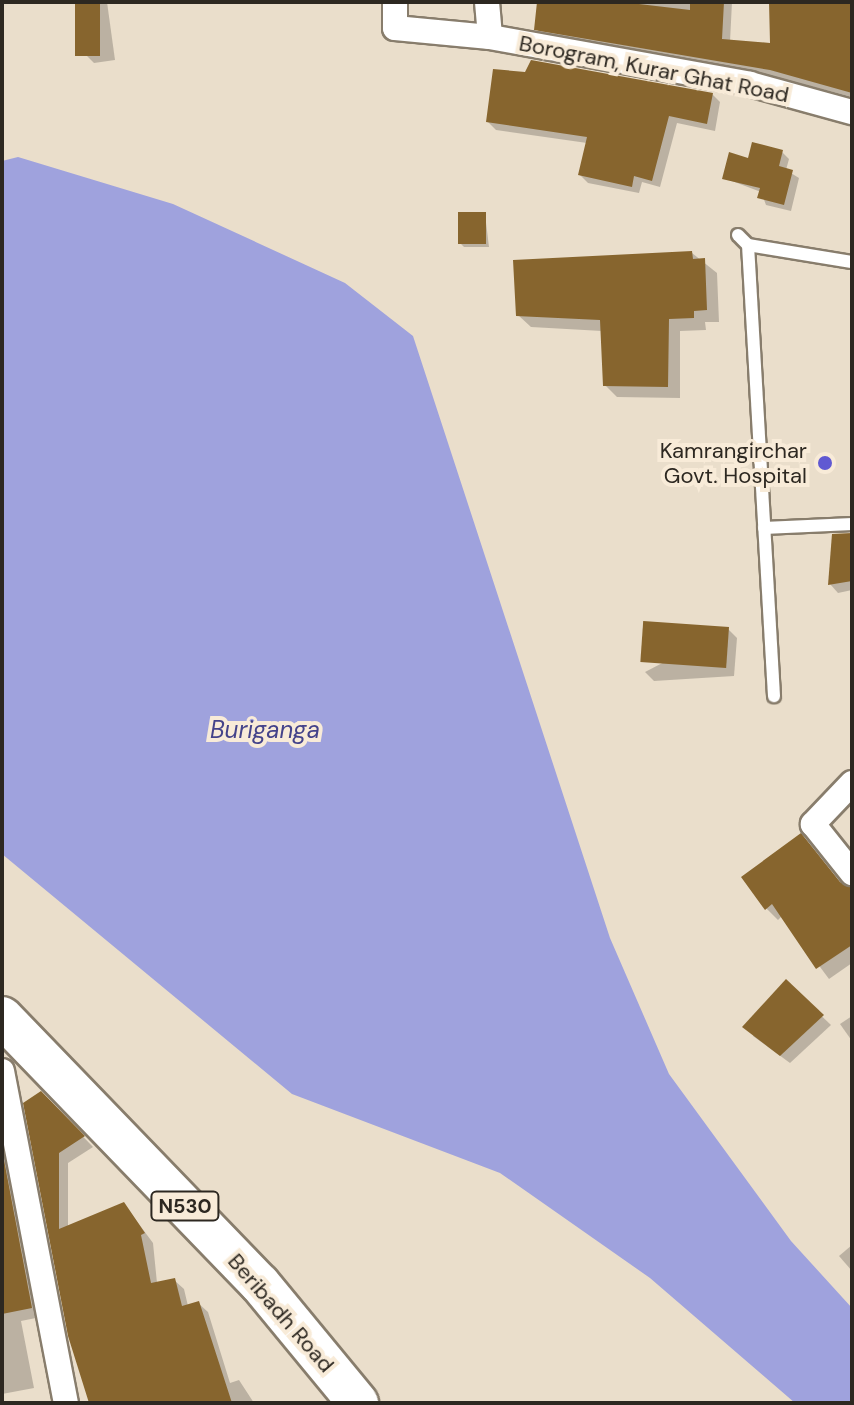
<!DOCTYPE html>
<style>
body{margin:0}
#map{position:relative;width:854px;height:1405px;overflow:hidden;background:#eadecb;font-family:"DM Sans",sans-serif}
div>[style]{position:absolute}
.water>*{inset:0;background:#9fa2dd}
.shadow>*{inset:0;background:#0003}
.building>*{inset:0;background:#87652e;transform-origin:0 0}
.roads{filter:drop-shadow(2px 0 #887d6c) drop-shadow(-2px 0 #887d6c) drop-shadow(0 2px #887d6c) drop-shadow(0 -2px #887d6c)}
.service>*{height:12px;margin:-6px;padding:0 6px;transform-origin:6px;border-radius:6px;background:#fff}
.minor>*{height:24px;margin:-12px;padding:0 12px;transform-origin:12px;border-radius:12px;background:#fff}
.trunk>*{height:40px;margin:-20px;padding:0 20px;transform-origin:20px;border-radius:20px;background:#fff}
.dots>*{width:22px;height:22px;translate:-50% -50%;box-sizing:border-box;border:4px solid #f8ebd8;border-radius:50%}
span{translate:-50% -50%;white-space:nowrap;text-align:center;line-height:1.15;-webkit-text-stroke:8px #f8ebd8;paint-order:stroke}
.shield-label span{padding:2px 6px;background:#f8ebd8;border:2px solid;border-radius:6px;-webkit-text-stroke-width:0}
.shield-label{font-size:20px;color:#2d2821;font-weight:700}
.street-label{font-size:22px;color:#2d2821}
.poi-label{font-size:22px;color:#2d2821}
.right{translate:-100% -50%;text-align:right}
.water-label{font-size:24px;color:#44438a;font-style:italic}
.frame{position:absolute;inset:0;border:4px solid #2d2821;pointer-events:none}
</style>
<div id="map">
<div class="water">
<i style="clip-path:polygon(18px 157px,173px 204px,345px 283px,413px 336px,610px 938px,669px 1074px,791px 1241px,852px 1308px,852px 1403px,795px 1403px,650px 1278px,500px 1173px,292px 1094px,2px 854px,2px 161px)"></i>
</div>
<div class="shadow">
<i style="clip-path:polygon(77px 2px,107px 2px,115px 60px,94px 63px,85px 54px)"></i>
<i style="clip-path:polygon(539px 2px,732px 2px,730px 42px,772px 45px,771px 2px,852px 2px,852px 97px,780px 78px,545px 38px,537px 29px)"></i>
<i style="clip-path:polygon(712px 94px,720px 102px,715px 131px,677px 123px,660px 187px,642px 182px,639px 193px,588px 183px,580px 175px,587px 143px,496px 130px,488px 122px)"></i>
<i style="clip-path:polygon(782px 152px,789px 159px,786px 170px,799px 178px,791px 211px,766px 205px,761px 192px,724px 178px,750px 160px)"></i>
<i style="clip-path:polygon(485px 214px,489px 247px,464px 247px,460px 243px)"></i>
<i style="clip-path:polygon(692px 253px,717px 273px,719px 322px,705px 322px,706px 330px,680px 331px,680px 398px,617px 397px,605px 385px,602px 331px,531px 327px,518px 315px)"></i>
<i style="clip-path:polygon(852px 546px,852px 590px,838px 593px,830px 584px)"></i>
<i style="clip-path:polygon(728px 629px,737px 638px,734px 676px,654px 681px,645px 672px)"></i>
<i style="clip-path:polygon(812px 847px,843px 886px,852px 889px,852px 963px,829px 979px,782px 916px,778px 920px,766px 908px)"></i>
<i style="clip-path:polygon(786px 982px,831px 1025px,790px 1063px,753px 1036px)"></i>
<i style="clip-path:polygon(852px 1016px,852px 1041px,840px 1024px)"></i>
<i style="clip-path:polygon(41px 1093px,93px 1147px,68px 1163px,68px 1227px,124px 1204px,153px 1243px,157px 1283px,174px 1280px,184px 1289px,188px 1306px,198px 1303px,208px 1312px,230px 1383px,239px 1380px,254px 1403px,93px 1403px,26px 1104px)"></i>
<i style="clip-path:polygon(2px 1115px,41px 1317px,21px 1321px,34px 1388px,2px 1394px)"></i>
<i style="clip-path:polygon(852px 1245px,852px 1271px,839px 1256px)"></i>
</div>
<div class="building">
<i style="left:75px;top:2px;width:25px;height:54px"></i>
<i style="clip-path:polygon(537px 2px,622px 2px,690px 10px,690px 2px,724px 2px,722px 39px,770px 43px,769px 2px,852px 2px,852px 93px,770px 70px,534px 30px)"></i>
<i style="clip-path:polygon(531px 60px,713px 93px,707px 124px,669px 116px,652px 181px,634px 176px,632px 187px,578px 175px,587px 137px,486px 122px,493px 69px,525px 72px)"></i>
<i style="clip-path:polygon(752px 142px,783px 150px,779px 166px,793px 170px,784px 205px,757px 198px,760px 188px,722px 179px,729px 152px,748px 158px)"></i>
<i style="left:458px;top:212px;width:28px;height:32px"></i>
<i style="clip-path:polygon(692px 251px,693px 259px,705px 258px,707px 310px,694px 311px,694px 318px,669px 319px,668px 387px,603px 386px,600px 320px,516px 316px,513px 260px)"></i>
<i style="clip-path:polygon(852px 533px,852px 581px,828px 585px,832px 534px)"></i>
<i style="left:729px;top:627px;width:41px;height:86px;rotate:94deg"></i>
<i style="clip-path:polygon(801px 833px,840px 882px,852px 888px,852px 945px,816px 969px,772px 904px,765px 910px,741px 877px)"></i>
<i style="clip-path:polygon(786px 979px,824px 1015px,780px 1056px,742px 1027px)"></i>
<i style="clip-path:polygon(41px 1091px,85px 1136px,59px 1153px,59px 1229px,124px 1202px,145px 1233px,141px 1235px,151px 1283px,175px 1278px,182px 1306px,199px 1301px,232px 1403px,89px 1403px,68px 1336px,23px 1103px)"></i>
<i style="clip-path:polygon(4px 1160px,32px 1308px,2px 1314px,2px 1161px)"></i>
</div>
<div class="roads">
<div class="service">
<i style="left:738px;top:235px;width:14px;rotate:45deg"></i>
<i style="left:748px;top:245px;width:105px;rotate:9.3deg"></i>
<i style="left:748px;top:245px;width:452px;rotate:86.7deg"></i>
<i style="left:764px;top:528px;width:88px;rotate:-2.6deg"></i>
</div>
<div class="minor">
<i style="left:395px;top:2px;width:26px;rotate:90deg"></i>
<i style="left:395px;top:28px;width:95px;rotate:5.4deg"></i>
<i style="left:487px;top:2px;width:35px;rotate:85deg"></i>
<i style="left:490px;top:37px;width:264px;rotate:10.2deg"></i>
<i style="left:750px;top:84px;width:106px;rotate:15.4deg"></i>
<i style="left:852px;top:783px;width:57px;rotate:133.6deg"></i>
<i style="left:813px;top:824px;width:63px;rotate:51.5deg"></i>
<i style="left:2px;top:1071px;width:338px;rotate:79.1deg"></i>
</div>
<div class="trunk">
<i style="left:2px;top:1017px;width:371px;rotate:46deg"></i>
<i style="left:260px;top:1284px;width:154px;rotate:50.5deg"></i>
</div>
</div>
<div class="dots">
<i style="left:825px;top:463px;background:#6059d2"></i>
</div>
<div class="shield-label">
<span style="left:185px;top:1206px">N530</span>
</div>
<div class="street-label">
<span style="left:654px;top:69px;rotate:11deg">Borogram, Kurar Ghat Road</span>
<span style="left:281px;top:1313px;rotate:49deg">Beribadh Road</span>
</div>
<div class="poi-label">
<span class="right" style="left:807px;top:463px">Kamrangirchar<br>Govt. Hospital</span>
</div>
<div class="water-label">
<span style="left:265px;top:730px">Buriganga</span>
</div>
<div class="frame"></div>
</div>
